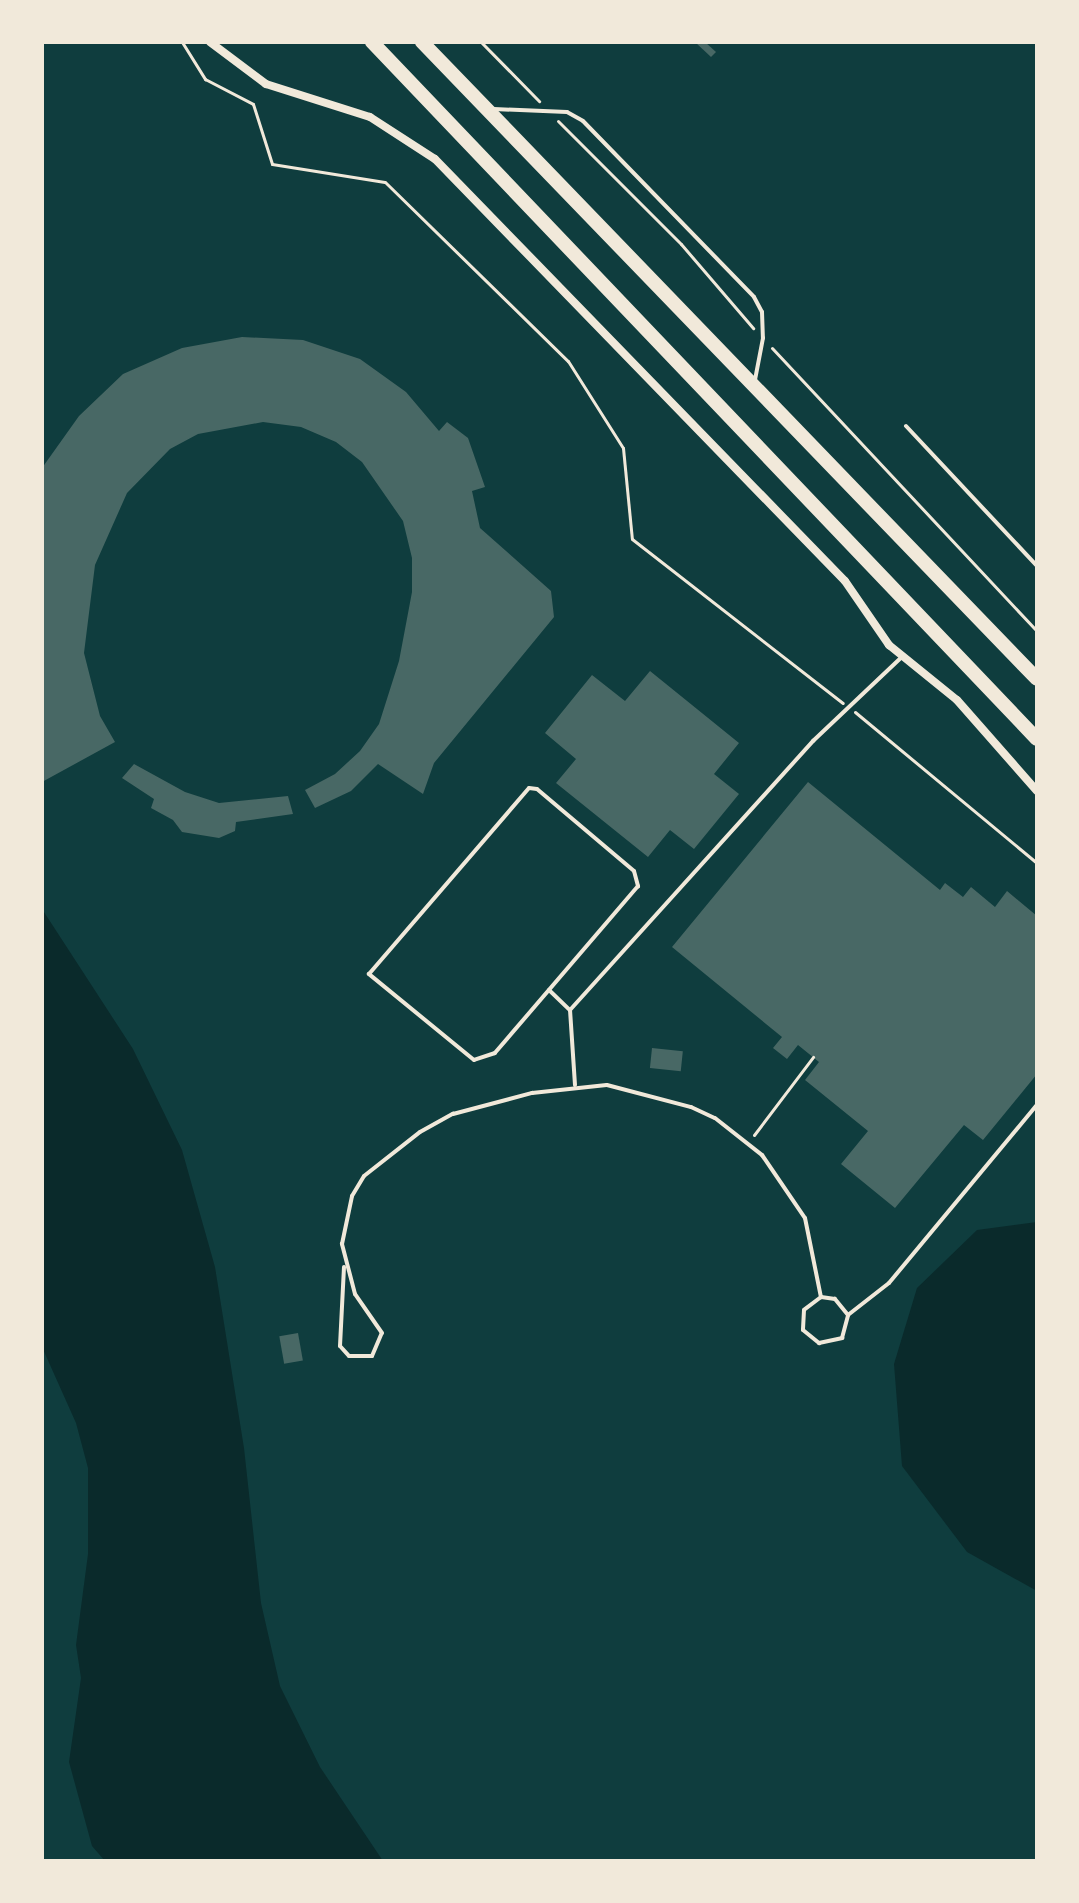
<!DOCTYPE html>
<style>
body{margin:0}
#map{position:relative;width:1079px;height:1903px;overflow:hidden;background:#0f3d3e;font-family:Helvetica,sans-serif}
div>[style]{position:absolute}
.water>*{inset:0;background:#0a2a2b}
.building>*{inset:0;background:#486865;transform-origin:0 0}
.path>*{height:3px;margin:-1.5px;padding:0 1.5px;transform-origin:1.5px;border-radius:1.5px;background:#f1e9da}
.service>*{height:4px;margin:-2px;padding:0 2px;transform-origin:2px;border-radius:2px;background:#f1e9da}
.minor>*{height:8px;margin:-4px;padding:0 4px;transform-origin:4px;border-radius:4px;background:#f1e9da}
.primary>*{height:14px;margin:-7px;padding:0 7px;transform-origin:7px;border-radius:7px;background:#f1e9da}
span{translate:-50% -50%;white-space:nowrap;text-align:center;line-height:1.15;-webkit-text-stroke:8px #f1e9da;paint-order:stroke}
.frame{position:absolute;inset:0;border:44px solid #f1e9da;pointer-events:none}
</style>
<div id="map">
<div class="water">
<i style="clip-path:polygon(42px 909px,133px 1049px,182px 1150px,215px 1267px,244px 1448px,261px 1603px,280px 1686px,320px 1767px,383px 1861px,105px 1861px,92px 1846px,69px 1762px,81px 1678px,76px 1645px,88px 1554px,88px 1468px,76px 1423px,42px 1347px)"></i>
<i style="clip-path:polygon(1037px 1222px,1037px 1591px,967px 1552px,902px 1466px,894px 1364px,917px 1288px,977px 1230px)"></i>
</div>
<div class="building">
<i style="clip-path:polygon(695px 42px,705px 42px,716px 52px,711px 57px)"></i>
<i style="clip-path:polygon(242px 337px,303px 340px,360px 359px,406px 392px,439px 431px,447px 422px,468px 438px,485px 487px,472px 491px,480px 528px,551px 591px,554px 617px,434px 763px,423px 794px,378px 764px,351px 791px,315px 808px,305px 790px,335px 774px,360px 751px,379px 724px,399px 661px,412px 592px,412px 558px,403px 521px,362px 462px,336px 442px,301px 427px,263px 422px,198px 434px,170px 449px,127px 493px,95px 565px,84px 653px,100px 716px,115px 742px,42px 782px,42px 468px,79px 416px,123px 374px,182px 348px)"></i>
<i style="clip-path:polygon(650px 671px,739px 743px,714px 774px,739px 794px,694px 849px,670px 830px,648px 857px,556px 783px,576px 759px,545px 733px,592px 675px,625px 701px)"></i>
<i style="clip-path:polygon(134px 764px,185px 792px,219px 803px,288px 796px,293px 814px,236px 822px,235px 831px,219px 838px,182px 832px,173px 820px,151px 808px,154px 799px,122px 778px)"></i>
<i style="clip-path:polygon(808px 782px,940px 890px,945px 883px,963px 897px,971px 887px,995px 907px,1007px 891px,1037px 916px,1037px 1074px,983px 1140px,964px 1125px,895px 1208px,841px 1164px,868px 1131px,805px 1080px,819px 1062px,798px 1045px,787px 1059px,773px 1048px,782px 1037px,672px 947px)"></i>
<i style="left:652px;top:1048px;width:31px;height:20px;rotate:6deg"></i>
<i style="left:298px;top:1333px;width:28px;height:19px;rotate:80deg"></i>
</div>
<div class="path">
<i style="left:182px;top:42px;width:44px;rotate:58.1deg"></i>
<i style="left:205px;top:79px;width:54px;rotate:27.5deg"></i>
<i style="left:253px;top:104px;width:63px;rotate:72.4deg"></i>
<i style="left:272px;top:164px;width:114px;rotate:9.1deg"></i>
<i style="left:385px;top:182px;width:256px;rotate:44.4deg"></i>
<i style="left:568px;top:361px;width:103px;rotate:57.7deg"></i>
<i style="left:623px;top:448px;width:91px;rotate:84.4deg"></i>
<i style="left:632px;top:539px;width:267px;rotate:37.9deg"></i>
<i style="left:481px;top:42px;width:83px;rotate:45.5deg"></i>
<i style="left:558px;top:121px;width:174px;rotate:45deg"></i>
<i style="left:681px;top:244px;width:111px;rotate:49.4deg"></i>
<i style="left:772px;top:348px;width:388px;rotate:46.9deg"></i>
<i style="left:855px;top:712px;width:236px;rotate:39.7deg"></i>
<i style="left:754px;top:1135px;width:98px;rotate:-52.9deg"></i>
</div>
<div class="service">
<i style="left:494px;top:109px;width:73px;rotate:2.4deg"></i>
<i style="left:567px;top:112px;width:18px;rotate:29deg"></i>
<i style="left:583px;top:121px;width:245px;rotate:45.8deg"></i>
<i style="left:754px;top:297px;width:17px;rotate:62deg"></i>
<i style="left:762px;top:312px;width:26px;rotate:88deg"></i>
<i style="left:763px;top:338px;width:43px;rotate:100.8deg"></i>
<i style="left:906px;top:426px;width:192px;rotate:46.9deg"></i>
<i style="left:529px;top:788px;width:8px;rotate:7deg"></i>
<i style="left:537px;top:789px;width:127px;rotate:40.2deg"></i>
<i style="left:634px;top:871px;width:16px;rotate:75deg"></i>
<i style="left:638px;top:886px;width:220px;rotate:130.6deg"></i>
<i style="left:495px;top:1053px;width:22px;rotate:162deg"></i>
<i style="left:474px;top:1060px;width:136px;rotate:-140.7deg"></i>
<i style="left:369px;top:974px;width:245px;rotate:-49.3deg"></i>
<i style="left:549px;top:990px;width:29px;rotate:44deg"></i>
<i style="left:575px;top:1085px;width:75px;rotate:-93.8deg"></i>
<i style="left:570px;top:1010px;width:363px;rotate:-47.9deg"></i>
<i style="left:813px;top:741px;width:124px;rotate:-43.4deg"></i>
<i style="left:344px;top:1267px;width:79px;rotate:92.9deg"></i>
<i style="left:340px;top:1346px;width:13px;rotate:48deg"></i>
<i style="left:349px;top:1356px;width:23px"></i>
<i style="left:372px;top:1356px;width:25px;rotate:-67deg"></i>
<i style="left:382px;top:1333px;width:47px;rotate:-124.7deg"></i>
<i style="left:355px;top:1294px;width:52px;rotate:-104.6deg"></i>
<i style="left:342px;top:1244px;width:49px;rotate:-78.2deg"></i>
<i style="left:352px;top:1196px;width:23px;rotate:-59deg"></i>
<i style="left:364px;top:1176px;width:71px;rotate:-38.2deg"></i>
<i style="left:420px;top:1132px;width:38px;rotate:-29deg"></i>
<i style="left:453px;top:1114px;width:82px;rotate:-14.9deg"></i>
<i style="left:532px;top:1093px;width:75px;rotate:-6.1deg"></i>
<i style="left:607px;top:1085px;width:87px;rotate:14.7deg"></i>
<i style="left:691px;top:1107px;width:26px;rotate:25deg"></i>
<i style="left:715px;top:1118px;width:60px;rotate:38.2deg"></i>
<i style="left:762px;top:1155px;width:76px;rotate:55.7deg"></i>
<i style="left:805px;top:1218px;width:81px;rotate:78.6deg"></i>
<i style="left:848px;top:1315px;width:21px;rotate:-129deg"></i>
<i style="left:835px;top:1299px;width:14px;rotate:-172deg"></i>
<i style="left:821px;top:1297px;width:21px;rotate:143deg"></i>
<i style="left:804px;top:1310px;width:20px;rotate:93deg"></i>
<i style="left:803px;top:1330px;width:21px;rotate:39deg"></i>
<i style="left:819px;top:1343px;width:24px;rotate:-12deg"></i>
<i style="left:842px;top:1338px;width:24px;rotate:-75deg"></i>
<i style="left:848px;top:1315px;width:52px;rotate:-38deg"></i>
<i style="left:889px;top:1283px;width:231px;rotate:-50.3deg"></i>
</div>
<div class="minor">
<i style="left:210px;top:42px;width:70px;rotate:36.9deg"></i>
<i style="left:266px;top:84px;width:109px;rotate:17.6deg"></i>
<i style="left:370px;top:117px;width:77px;rotate:32.9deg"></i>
<i style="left:435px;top:159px;width:588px;rotate:45.83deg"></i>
<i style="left:845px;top:581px;width:78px;rotate:55.5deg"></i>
<i style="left:889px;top:645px;width:87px;rotate:39deg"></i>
<i style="left:957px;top:700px;width:121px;rotate:48.7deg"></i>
</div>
<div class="primary">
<i style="left:372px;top:42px;width:963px;rotate:46.35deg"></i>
<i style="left:422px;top:42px;width:885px;rotate:46.01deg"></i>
</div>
<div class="frame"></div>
</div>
